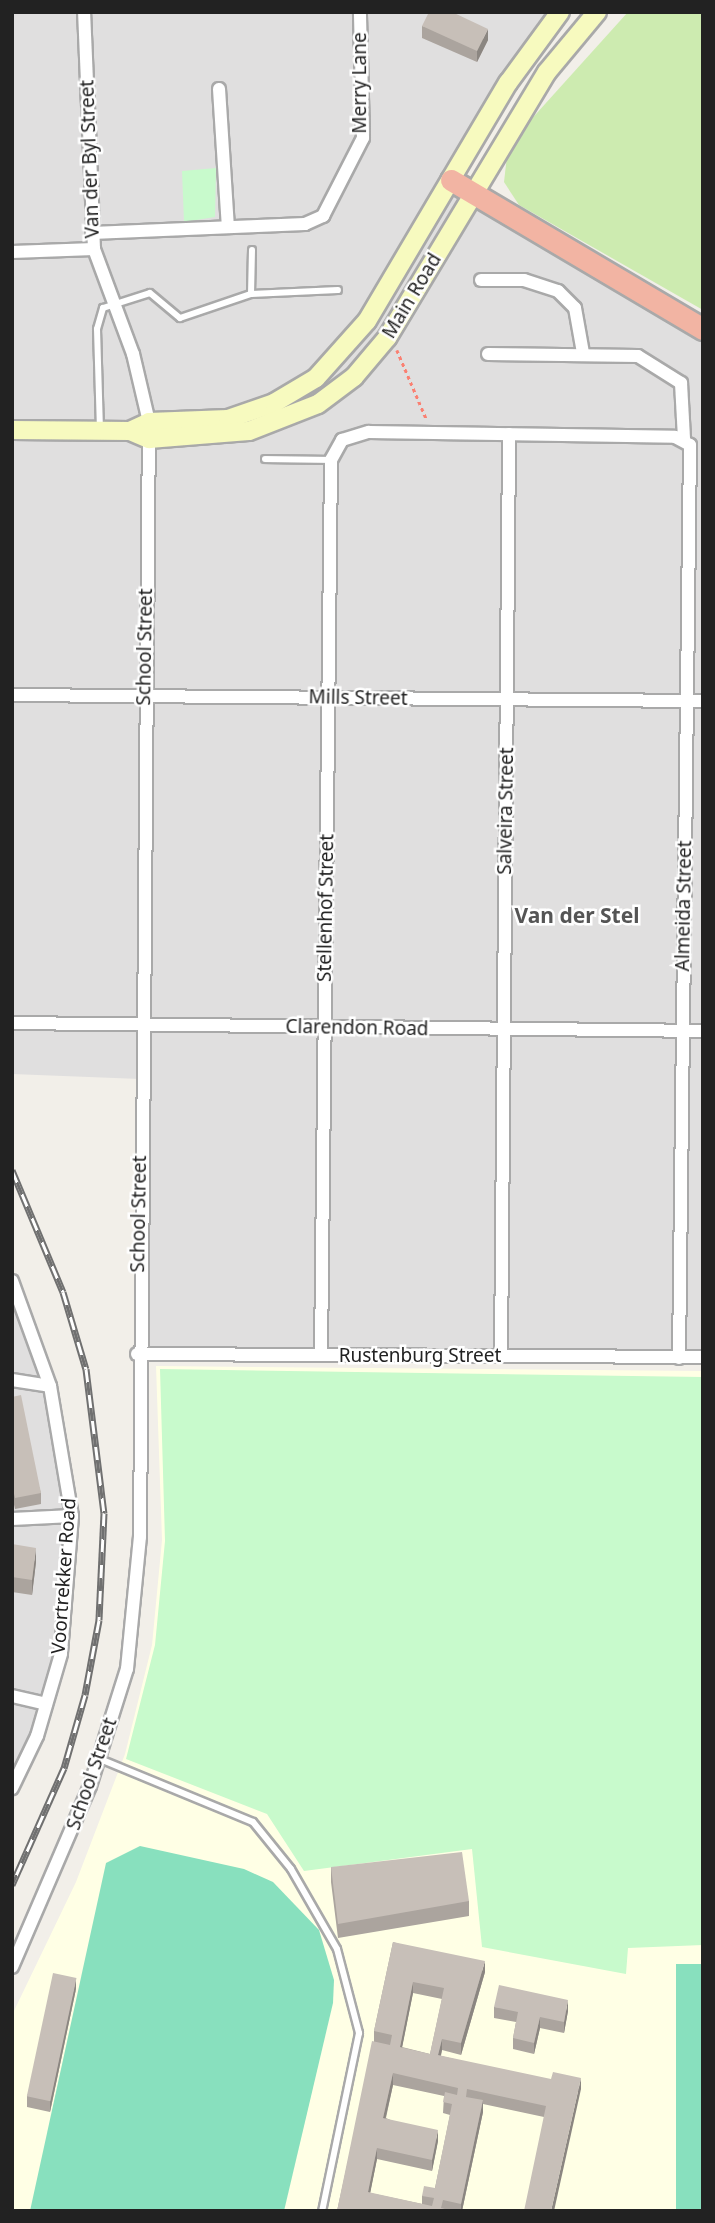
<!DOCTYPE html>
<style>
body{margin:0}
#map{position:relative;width:715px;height:2223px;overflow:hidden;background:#f2efe9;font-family:"Noto Sans",sans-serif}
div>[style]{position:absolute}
.residential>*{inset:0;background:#e0dfdf}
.education>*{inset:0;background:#ffffe5}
.grass>*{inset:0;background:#cdebb0}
.park>*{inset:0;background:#c8facc}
.pitch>*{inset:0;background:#88e0be;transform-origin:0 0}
.path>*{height:2.5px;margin-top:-1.25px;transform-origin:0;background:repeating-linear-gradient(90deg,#fa8072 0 3.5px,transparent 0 7px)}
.roads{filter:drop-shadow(2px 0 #a9a9a9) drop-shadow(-2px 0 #a9a9a9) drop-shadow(0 2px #a9a9a9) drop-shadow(0 -2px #a9a9a9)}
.service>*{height:6px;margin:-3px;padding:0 3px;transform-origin:3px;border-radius:3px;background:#fff}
.minor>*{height:12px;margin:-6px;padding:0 6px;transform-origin:6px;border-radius:6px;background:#fff}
.secondary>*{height:18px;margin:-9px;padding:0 9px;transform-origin:9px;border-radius:9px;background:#f7fabf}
.trunk>*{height:21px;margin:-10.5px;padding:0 10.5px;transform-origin:10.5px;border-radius:10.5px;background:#f2b4a3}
.rail>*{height:7px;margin-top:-3.5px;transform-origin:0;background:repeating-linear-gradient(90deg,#fff 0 13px,#707070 0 26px);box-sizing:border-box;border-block:2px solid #707070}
.wall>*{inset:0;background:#aba49e}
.shaded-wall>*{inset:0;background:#8b8681}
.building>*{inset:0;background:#c7bfb8;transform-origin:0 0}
span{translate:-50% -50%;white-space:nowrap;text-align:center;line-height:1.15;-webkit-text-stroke:5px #fff;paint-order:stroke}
.street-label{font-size:19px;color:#222}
.neighbourhood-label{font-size:21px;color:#555;font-weight:700}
.frame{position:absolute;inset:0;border:14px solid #222;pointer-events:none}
</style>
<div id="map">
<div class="residential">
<i style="clip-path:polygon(12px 12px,560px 12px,451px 180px,703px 332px,703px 1355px,138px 1354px,140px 1079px,12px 1074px)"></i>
<i style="clip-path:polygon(12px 1282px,49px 1387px,71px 1516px,42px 1739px,12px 1798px)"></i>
</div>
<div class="education">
<i style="clip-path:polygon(156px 1366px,703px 1371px,703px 2211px,12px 2211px,12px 2015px,76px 1882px,125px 1754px,152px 1645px,162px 1540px)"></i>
</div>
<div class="grass">
<i style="clip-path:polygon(628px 12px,703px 12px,703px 310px,519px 205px,504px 182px,507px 156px,527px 124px)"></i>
</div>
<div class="park">
<i style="clip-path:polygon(216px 168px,215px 217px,184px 222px,182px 171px)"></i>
<i style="clip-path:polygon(160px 1369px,703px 1377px,703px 1945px,628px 1948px,626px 1974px,482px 1947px,472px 1849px,304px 1871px,267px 1814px,126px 1759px,155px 1645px,165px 1541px)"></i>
</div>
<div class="pitch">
<i style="clip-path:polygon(140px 1846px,244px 1869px,273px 1882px,319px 1930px,334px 1980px,333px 2003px,284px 2211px,30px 2211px,106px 1863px)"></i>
<i style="left:676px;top:1964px;width:27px;height:247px"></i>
</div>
<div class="path">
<i style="left:397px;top:350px;width:74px;rotate:66.9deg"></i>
</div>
<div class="roads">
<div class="service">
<i style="left:251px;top:294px;width:44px;rotate:-88.7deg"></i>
<i style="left:100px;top:430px;width:101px;rotate:-91.7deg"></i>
<i style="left:97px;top:329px;width:22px;rotate:-74deg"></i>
<i style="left:103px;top:308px;width:49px;rotate:-17.7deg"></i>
<i style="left:150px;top:293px;width:39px;rotate:40deg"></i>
<i style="left:180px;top:318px;width:75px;rotate:-18.7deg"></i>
<i style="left:251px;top:294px;width:87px;rotate:-2.6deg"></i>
<i style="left:265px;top:459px;width:66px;rotate:0.9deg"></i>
<i style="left:100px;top:1759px;width:165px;rotate:22.4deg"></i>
<i style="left:253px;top:1822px;width:60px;rotate:51deg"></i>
<i style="left:291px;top:1869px;width:92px;rotate:60.1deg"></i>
<i style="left:337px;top:1949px;width:87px;rotate:75.3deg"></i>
<i style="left:359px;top:2033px;width:182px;rotate:101.7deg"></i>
</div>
<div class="minor">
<i style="left:219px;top:89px;width:138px;rotate:86.3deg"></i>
<i style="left:92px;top:233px;width:213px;rotate:-2.4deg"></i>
<i style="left:305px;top:224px;width:20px;rotate:-24deg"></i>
<i style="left:323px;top:216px;width:88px;rotate:-62.9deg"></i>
<i style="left:363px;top:138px;width:126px;rotate:-91.4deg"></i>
<i style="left:12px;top:252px;width:82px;rotate:-2.1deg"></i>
<i style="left:481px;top:280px;width:43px"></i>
<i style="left:524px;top:280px;width:36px;rotate:18deg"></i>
<i style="left:558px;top:291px;width:24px;rotate:45deg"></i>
<i style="left:575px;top:308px;width:46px;rotate:79.9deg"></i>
<i style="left:488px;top:354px;width:150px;rotate:0.8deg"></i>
<i style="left:638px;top:356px;width:51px;rotate:32.1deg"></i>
<i style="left:681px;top:383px;width:56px;rotate:86.9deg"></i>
<i style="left:12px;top:695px;width:691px;rotate:0.5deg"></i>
<i style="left:12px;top:1023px;width:691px;rotate:0.66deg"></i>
<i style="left:12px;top:1281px;width:112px;rotate:70.1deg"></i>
<i style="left:50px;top:1386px;width:132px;rotate:80.4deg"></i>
<i style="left:72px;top:1516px;width:138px;rotate:94.6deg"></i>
<i style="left:61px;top:1654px;width:85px;rotate:106.3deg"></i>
<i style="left:37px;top:1736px;width:58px;rotate:115.7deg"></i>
<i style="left:137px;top:1354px;width:566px;rotate:0.3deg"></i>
<i style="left:321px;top:1355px;width:895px;rotate:-89.36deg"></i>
<i style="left:331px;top:460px;width:23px;rotate:-61deg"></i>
<i style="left:342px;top:440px;width:28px;rotate:-17deg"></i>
<i style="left:369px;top:432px;width:306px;rotate:0.9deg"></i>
<i style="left:675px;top:437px;width:17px;rotate:28deg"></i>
<i style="left:690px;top:445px;width:913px;rotate:90.69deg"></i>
<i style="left:501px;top:1356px;width:922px;rotate:-89.5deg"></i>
<i style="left:12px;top:1380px;width:38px;rotate:9deg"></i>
<i style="left:12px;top:1519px;width:60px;rotate:-2.9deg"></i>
<i style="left:12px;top:1696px;width:35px;rotate:13deg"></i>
<i style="left:12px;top:1967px;width:197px;rotate:-66.7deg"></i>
<i style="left:90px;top:1786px;width:123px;rotate:-72.5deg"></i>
<i style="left:127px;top:1669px;width:133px;rotate:-84.4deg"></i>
<i style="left:140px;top:1537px;width:1115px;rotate:-89.54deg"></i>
<i style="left:149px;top:422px;width:70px;rotate:-103.2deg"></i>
<i style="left:133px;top:354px;width:112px;rotate:-110.4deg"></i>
<i style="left:94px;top:249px;width:237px;rotate:-92.4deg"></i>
</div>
<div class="secondary">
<i style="left:12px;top:430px;width:118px;rotate:0.5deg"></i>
<i style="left:130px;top:431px;width:21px;rotate:-25deg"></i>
<i style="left:149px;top:422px;width:79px;rotate:-2.2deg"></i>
<i style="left:228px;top:419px;width:49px;rotate:-19.2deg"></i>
<i style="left:274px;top:403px;width:49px;rotate:-30.8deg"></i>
<i style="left:316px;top:378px;width:76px;rotate:-48.2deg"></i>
<i style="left:367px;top:321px;width:277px;rotate:-59.4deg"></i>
<i style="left:508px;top:83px;width:88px;rotate:-53.8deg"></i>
<i style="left:130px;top:431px;width:21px;rotate:23deg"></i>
<i style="left:149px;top:439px;width:100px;rotate:-4.6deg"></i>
<i style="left:249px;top:431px;width:74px;rotate:-21.4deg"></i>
<i style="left:318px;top:404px;width:45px;rotate:-36.9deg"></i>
<i style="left:354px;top:377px;width:51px;rotate:-49.8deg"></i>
<i style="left:387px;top:338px;width:310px;rotate:-59deg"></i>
<i style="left:547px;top:72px;width:78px;rotate:-50.2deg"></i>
</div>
<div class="trunk">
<i style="left:451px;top:180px;width:293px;rotate:30.6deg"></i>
</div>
</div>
<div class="rail">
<i style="left:12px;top:1170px;width:132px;rotate:67.3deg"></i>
<i style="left:63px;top:1292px;width:80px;rotate:73.4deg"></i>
<i style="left:86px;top:1369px;width:145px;rotate:82.9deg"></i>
<i style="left:104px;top:1513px;width:107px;rotate:92.7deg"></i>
<i style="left:99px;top:1620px;width:76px;rotate:100.6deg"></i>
<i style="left:85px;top:1695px;width:76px;rotate:106deg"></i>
<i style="left:64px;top:1768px;width:128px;rotate:114deg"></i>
</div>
<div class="wall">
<i style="clip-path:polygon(422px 26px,488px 40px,477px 62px,422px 38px)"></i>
<i style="clip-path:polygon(12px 1397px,41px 1493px,41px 1504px,15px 1509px,12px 1496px)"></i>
<i style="clip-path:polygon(12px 1544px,36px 1562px,32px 1595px,12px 1592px)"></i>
<i style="clip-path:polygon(331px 1867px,469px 1901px,469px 1916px,338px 1938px,331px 1882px)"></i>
<i style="clip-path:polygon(evenodd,393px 1942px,485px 1972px,461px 2055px,442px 2050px,441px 2056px,581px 2089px,544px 2117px,483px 2104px,483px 2112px,462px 2211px,337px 2211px,374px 2042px,374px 2031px,393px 1942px,413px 1993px,442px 1999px,430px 2054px,402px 2047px,413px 1993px,393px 1942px,393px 2085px,444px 2096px,443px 2113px,450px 2115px,435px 2188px,422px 2196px,422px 2204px,370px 2193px,377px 2159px,432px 2171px,438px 2141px,386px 2118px,393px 2085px)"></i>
<i style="clip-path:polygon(76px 1989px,50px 2112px,27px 2107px,27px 2096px)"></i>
<i style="clip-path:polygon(494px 2007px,568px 2011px,564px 2033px,540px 2028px,534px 2054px,513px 2049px,513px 2038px,516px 2022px,494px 2018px)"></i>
</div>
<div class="shaded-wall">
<i style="clip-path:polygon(488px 29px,488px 40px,477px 62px,477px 51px)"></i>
<i style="clip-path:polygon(36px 1548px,36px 1562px,32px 1595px,32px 1580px)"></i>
<i style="clip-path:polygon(485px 1961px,485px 1972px,461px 2055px,461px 2043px)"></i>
<i style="clip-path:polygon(76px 1978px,76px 1989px,50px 2112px,50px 2101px)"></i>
<i style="clip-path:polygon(413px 1982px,413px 1993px,400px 2058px,400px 2047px)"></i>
<i style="clip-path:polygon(568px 2000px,568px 2011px,564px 2033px,564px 2022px)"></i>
<i style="clip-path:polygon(540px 2017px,540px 2028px,534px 2054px,534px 2043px)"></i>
<i style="clip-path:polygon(442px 2039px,442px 2050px,438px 2066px,438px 2055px)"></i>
<i style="clip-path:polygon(393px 2073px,393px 2085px,383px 2129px,383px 2118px)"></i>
<i style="clip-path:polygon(581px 2078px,581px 2089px,554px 2211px,551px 2211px)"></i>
<i style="clip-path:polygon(483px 2100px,483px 2112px,462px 2211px,461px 2211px,461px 2204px)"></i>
<i style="clip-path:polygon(438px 2130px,438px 2141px,432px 2171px,432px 2160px)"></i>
<i style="clip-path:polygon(377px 2148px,377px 2159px,368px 2204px,368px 2192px)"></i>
</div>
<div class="building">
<i style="clip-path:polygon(429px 12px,452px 12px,488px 29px,477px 51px,422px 26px)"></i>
<i style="clip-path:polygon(21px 1395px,41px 1493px,15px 1498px,12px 1485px,12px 1397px)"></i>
<i style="clip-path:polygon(12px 1544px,36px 1548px,32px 1580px,12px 1577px)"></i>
<i style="clip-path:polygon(462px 1852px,469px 1901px,338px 1924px,331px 1867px)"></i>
<i style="clip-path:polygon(evenodd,393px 1942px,485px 1961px,461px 2043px,442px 2039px,438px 2055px,551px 2079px,553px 2072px,581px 2078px,551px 2211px,524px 2211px,546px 2106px,467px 2089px,466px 2097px,483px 2100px,461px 2204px,443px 2200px,441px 2208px,453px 2211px,337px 2211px,372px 2041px,390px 2045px,392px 2035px,374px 2031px,393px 1942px,413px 1982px,444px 1988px,430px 2054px,400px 2047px,413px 1982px,393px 1942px,393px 2073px,458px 2088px,457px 2095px,445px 2092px,443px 2102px,452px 2104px,435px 2188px,424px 2186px,422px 2196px,434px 2198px,432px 2206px,368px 2192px,377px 2148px,432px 2160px,438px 2130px,383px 2118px,393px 2073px)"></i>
<i style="left:53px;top:1973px;width:24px;height:126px;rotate:12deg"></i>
<i style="clip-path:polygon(499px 1985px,568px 2000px,564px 2022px,540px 2017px,534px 2043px,513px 2038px,518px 2012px,494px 2007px)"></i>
</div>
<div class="street-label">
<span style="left:360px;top:83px;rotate:-90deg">Merry Lane</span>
<span style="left:90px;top:159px;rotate:-92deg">Van der Byl Street</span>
<span style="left:412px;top:296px;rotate:-59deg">Main Road</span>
<span style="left:145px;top:647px;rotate:-89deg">School Street</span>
<span style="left:358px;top:698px;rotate:1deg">Mills Street</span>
<span style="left:506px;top:811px;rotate:-89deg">Salveira Street</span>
<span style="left:684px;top:906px;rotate:-89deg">Almeida Street</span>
<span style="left:326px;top:908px;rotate:-89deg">Stellenhof Street</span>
<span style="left:357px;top:1028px;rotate:1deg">Clarendon Road</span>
<span style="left:139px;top:1214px;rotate:-89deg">School Street</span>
<span style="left:420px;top:1356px">Rustenburg Street</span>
<span style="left:64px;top:1576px;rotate:-86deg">Voortrekker Road</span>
<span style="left:92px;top:1774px;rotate:-71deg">School Street</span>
</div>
<div class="neighbourhood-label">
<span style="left:577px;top:915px">Van der Stel</span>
</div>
<div class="frame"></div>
</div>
